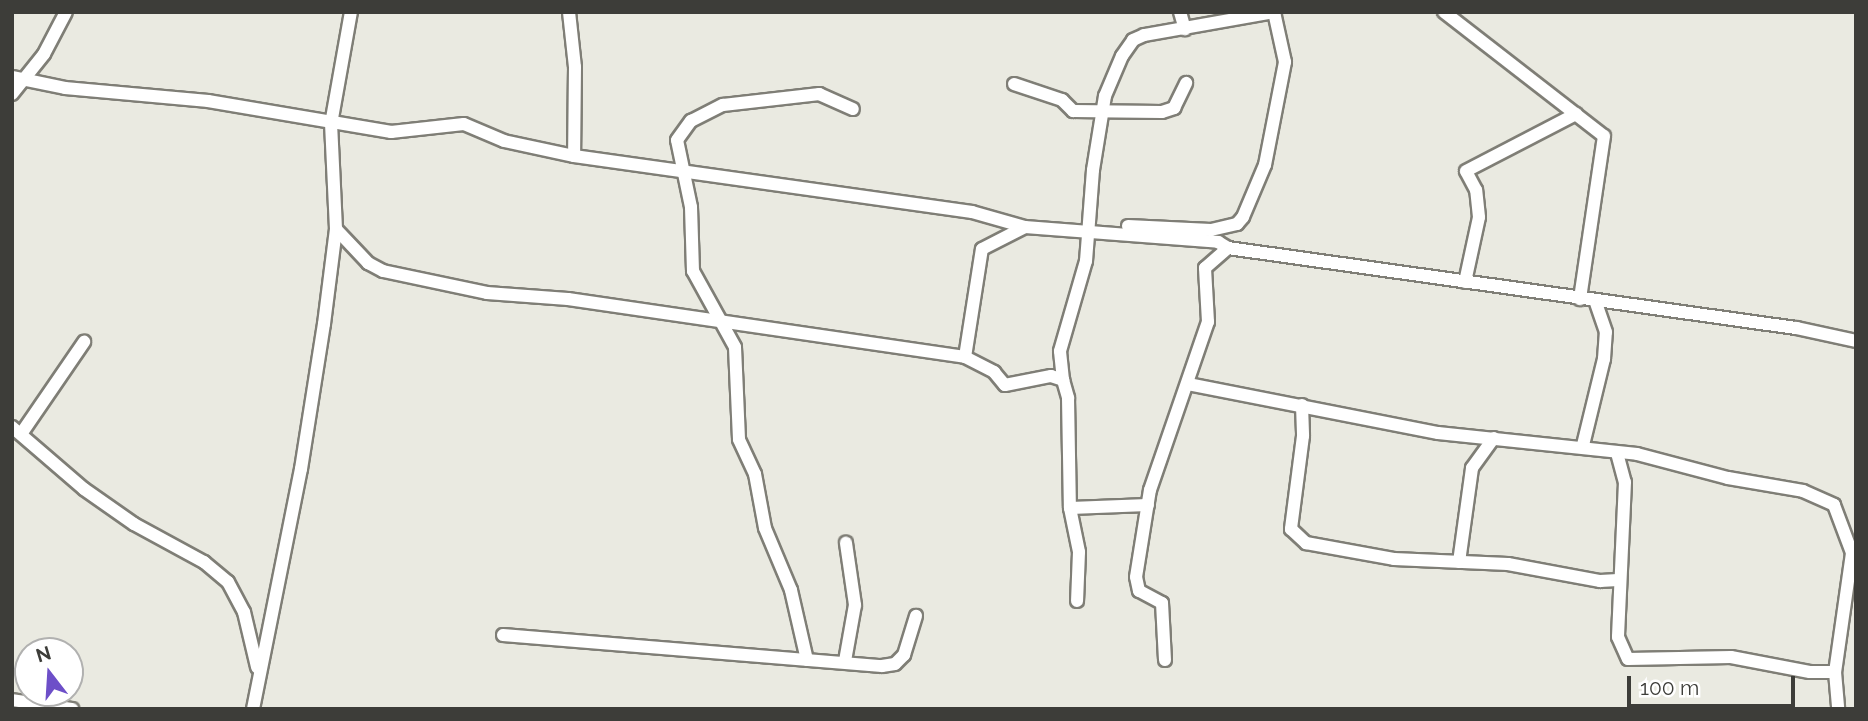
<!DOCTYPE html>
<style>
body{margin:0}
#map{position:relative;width:1868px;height:721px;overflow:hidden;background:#eaeae1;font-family:Raleway,sans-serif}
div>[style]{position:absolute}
.roads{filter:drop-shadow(2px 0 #7f7e76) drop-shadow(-2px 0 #7f7e76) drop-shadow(0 2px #7f7e76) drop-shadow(0 -2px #7f7e76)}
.minor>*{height:12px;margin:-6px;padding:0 6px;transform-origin:6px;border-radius:6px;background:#fff}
span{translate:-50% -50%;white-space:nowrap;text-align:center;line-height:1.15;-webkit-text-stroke:5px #fff;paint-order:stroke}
.frame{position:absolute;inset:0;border:14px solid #3d3d39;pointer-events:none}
.north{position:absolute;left:14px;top:637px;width:70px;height:70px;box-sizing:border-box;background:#fff;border:2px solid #b1b1b0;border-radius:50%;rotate:343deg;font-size:19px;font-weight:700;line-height:28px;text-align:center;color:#3d3d39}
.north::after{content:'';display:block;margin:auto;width:24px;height:32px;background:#6d4fc8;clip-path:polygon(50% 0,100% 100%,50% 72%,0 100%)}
.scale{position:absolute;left:1627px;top:676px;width:168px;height:32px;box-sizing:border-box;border:4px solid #3d3d39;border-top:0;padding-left:9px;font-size:21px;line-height:24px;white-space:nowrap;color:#3d3d39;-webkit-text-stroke:5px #fff;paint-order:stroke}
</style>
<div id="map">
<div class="roads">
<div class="minor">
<i style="left:569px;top:12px;width:55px;rotate:83.8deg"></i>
<i style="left:575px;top:67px;width:89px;rotate:90.6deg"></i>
<i style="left:1180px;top:12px;width:18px;rotate:74deg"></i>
<i style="left:1444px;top:12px;width:202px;rotate:37.8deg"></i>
<i style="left:1604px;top:136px;width:165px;rotate:98.4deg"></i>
<i style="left:12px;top:77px;width:54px;rotate:11.7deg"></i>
<i style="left:65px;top:88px;width:144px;rotate:5.2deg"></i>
<i style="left:208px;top:101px;width:186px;rotate:9.6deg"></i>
<i style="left:391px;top:132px;width:73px;rotate:-6.3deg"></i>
<i style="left:464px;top:124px;width:43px;rotate:23deg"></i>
<i style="left:504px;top:141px;width:72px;rotate:12.1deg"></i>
<i style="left:574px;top:156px;width:402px;rotate:8deg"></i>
<i style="left:972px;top:212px;width:55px;rotate:15.8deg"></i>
<i style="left:1025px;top:227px;width:194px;rotate:4.4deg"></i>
<i style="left:1218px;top:242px;width:12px;rotate:31deg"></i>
<i style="left:1228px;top:248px;width:574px;rotate:8.02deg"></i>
<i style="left:1796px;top:328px;width:61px;rotate:12.2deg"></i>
<i style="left:1014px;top:84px;width:51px;rotate:18.4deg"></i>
<i style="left:1062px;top:100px;width:16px;rotate:45deg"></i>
<i style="left:1073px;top:111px;width:89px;rotate:0.6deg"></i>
<i style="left:1162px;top:112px;width:13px;rotate:-18deg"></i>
<i style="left:1174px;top:108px;width:28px;rotate:-64deg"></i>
<i style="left:12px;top:94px;width:51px;rotate:-51.3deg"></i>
<i style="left:44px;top:54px;width:47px;rotate:-62.4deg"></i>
<i style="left:1128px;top:226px;width:83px;rotate:2.8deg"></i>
<i style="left:1211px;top:230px;width:27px;rotate:-13deg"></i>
<i style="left:1237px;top:224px;width:9px;rotate:-49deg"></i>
<i style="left:1243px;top:217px;width:56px;rotate:-67.1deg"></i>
<i style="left:1265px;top:165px;width:105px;rotate:-79deg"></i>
<i style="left:1285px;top:62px;width:51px;rotate:-102.4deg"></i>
<i style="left:336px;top:229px;width:47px;rotate:46.7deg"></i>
<i style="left:368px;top:263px;width:17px;rotate:28deg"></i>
<i style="left:383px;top:271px;width:106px;rotate:11.9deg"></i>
<i style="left:487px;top:293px;width:81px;rotate:4.2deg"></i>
<i style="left:568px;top:299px;width:401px;rotate:8.3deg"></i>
<i style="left:965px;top:357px;width:33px;rotate:27deg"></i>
<i style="left:994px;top:372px;width:17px;rotate:50deg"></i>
<i style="left:1005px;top:385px;width:47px;rotate:-11.1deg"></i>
<i style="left:1051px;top:376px;width:13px;rotate:18deg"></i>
<i style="left:1063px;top:380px;width:19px;rotate:74deg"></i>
<i style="left:1068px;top:398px;width:110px;rotate:89deg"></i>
<i style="left:1070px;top:508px;width:45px;rotate:78.4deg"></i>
<i style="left:1079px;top:552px;width:49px;rotate:92.3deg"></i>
<i style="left:1465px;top:282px;width:66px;rotate:-77.8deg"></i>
<i style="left:1479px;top:217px;width:27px;rotate:-96deg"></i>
<i style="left:1476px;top:190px;width:21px;rotate:-118deg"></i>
<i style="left:1466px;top:171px;width:124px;rotate:-27.4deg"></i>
<i style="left:965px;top:357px;width:109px;rotate:-81.1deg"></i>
<i style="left:982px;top:249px;width:48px;rotate:-27.1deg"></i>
<i style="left:1063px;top:380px;width:29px;rotate:-96deg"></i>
<i style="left:1060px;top:351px;width:94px;rotate:-73.9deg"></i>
<i style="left:1086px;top:261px;width:91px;rotate:-85.6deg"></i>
<i style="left:1093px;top:170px;width:75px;rotate:-80.8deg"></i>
<i style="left:1105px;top:96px;width:43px;rotate:-67deg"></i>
<i style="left:1122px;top:56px;width:19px;rotate:-55deg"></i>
<i style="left:1133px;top:40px;width:12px;rotate:-24deg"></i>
<i style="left:1144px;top:35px;width:133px;rotate:-10deg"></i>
<i style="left:1188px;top:384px;width:255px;rotate:11.1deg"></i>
<i style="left:1438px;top:433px;width:200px;rotate:6deg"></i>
<i style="left:1637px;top:454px;width:94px;rotate:14.8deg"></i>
<i style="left:1728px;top:478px;width:76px;rotate:9.8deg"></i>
<i style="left:1803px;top:491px;width:34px;rotate:24deg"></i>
<i style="left:1834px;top:505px;width:51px;rotate:69.4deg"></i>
<i style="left:1852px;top:553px;width:120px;rotate:98.1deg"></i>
<i style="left:1835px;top:672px;width:37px;rotate:85deg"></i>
<i style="left:1302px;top:405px;width:31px;rotate:88deg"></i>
<i style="left:1303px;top:436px;width:94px;rotate:97.4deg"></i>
<i style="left:1291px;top:529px;width:21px;rotate:43deg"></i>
<i style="left:1306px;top:543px;width:89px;rotate:10.3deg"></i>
<i style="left:1394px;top:559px;width:114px;rotate:2.5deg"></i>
<i style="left:1508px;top:564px;width:94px;rotate:10.5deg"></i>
<i style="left:1600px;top:581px;width:18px;rotate:-3deg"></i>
<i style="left:12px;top:427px;width:95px;rotate:40.7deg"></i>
<i style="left:84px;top:489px;width:61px;rotate:35deg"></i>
<i style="left:134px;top:524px;width:80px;rotate:28.5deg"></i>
<i style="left:204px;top:562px;width:31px;rotate:40deg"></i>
<i style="left:228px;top:582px;width:34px;rotate:62deg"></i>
<i style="left:244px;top:612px;width:57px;rotate:76.7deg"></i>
<i style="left:21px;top:434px;width:112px;rotate:-55.6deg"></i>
<i style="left:1583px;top:445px;width:89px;rotate:-76.3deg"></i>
<i style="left:1604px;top:359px;width:27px;rotate:-86deg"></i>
<i style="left:1606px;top:332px;width:31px;rotate:-109deg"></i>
<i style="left:1617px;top:453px;width:30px;rotate:75deg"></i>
<i style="left:1625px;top:482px;width:155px;rotate:92.6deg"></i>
<i style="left:1618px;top:637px;width:24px;rotate:66deg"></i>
<i style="left:1628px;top:659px;width:103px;rotate:-1.1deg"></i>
<i style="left:1731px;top:657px;width:80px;rotate:10.8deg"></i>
<i style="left:1810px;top:672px;width:25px"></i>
<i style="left:1070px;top:508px;width:78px;rotate:-2.2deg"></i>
<i style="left:1459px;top:562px;width:95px;rotate:-82.1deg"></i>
<i style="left:1472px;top:468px;width:37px;rotate:-54deg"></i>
<i style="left:503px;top:635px;width:380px;rotate:4.7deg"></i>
<i style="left:882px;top:666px;width:13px;rotate:-9deg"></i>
<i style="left:895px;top:664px;width:13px;rotate:-45deg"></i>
<i style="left:904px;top:655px;width:41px;rotate:-72.9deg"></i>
<i style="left:807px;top:660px;width:72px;rotate:-102.9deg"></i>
<i style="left:791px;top:590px;width:67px;rotate:-112.8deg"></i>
<i style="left:765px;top:528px;width:55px;rotate:-100.5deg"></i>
<i style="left:755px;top:474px;width:38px;rotate:-115deg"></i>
<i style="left:739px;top:439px;width:92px;rotate:-92.5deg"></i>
<i style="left:735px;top:347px;width:87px;rotate:-118.9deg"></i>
<i style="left:693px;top:271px;width:64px;rotate:-91.8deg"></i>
<i style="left:691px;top:207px;width:68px;rotate:-101.8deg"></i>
<i style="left:677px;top:140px;width:24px;rotate:-54deg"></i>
<i style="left:691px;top:121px;width:36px;rotate:-27deg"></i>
<i style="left:723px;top:105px;width:97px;rotate:-6.5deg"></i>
<i style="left:819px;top:94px;width:37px;rotate:24deg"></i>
<i style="left:1165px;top:660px;width:57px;rotate:-93deg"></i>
<i style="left:1162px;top:603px;width:26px;rotate:-152deg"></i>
<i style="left:1139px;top:591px;width:14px;rotate:-102deg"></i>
<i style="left:1136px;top:577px;width:88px;rotate:-80.9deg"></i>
<i style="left:1150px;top:490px;width:178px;rotate:-71deg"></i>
<i style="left:1208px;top:322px;width:54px;rotate:-93.2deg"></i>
<i style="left:1205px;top:268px;width:30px;rotate:-41deg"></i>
<i style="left:845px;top:661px;width:57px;rotate:-79.9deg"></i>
<i style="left:855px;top:605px;width:63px;rotate:-98.3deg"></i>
<i style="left:12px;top:700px;width:61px;rotate:8.5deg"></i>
<i style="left:253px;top:709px;width:245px;rotate:-78.7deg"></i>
<i style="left:301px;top:469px;width:147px;rotate:-81deg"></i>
<i style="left:324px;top:324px;width:96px;rotate:-82.8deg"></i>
<i style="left:336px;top:229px;width:105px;rotate:-92.7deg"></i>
<i style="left:331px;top:124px;width:114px;rotate:-79.9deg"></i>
</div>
</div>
<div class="frame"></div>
<div class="north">N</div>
<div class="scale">100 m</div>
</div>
